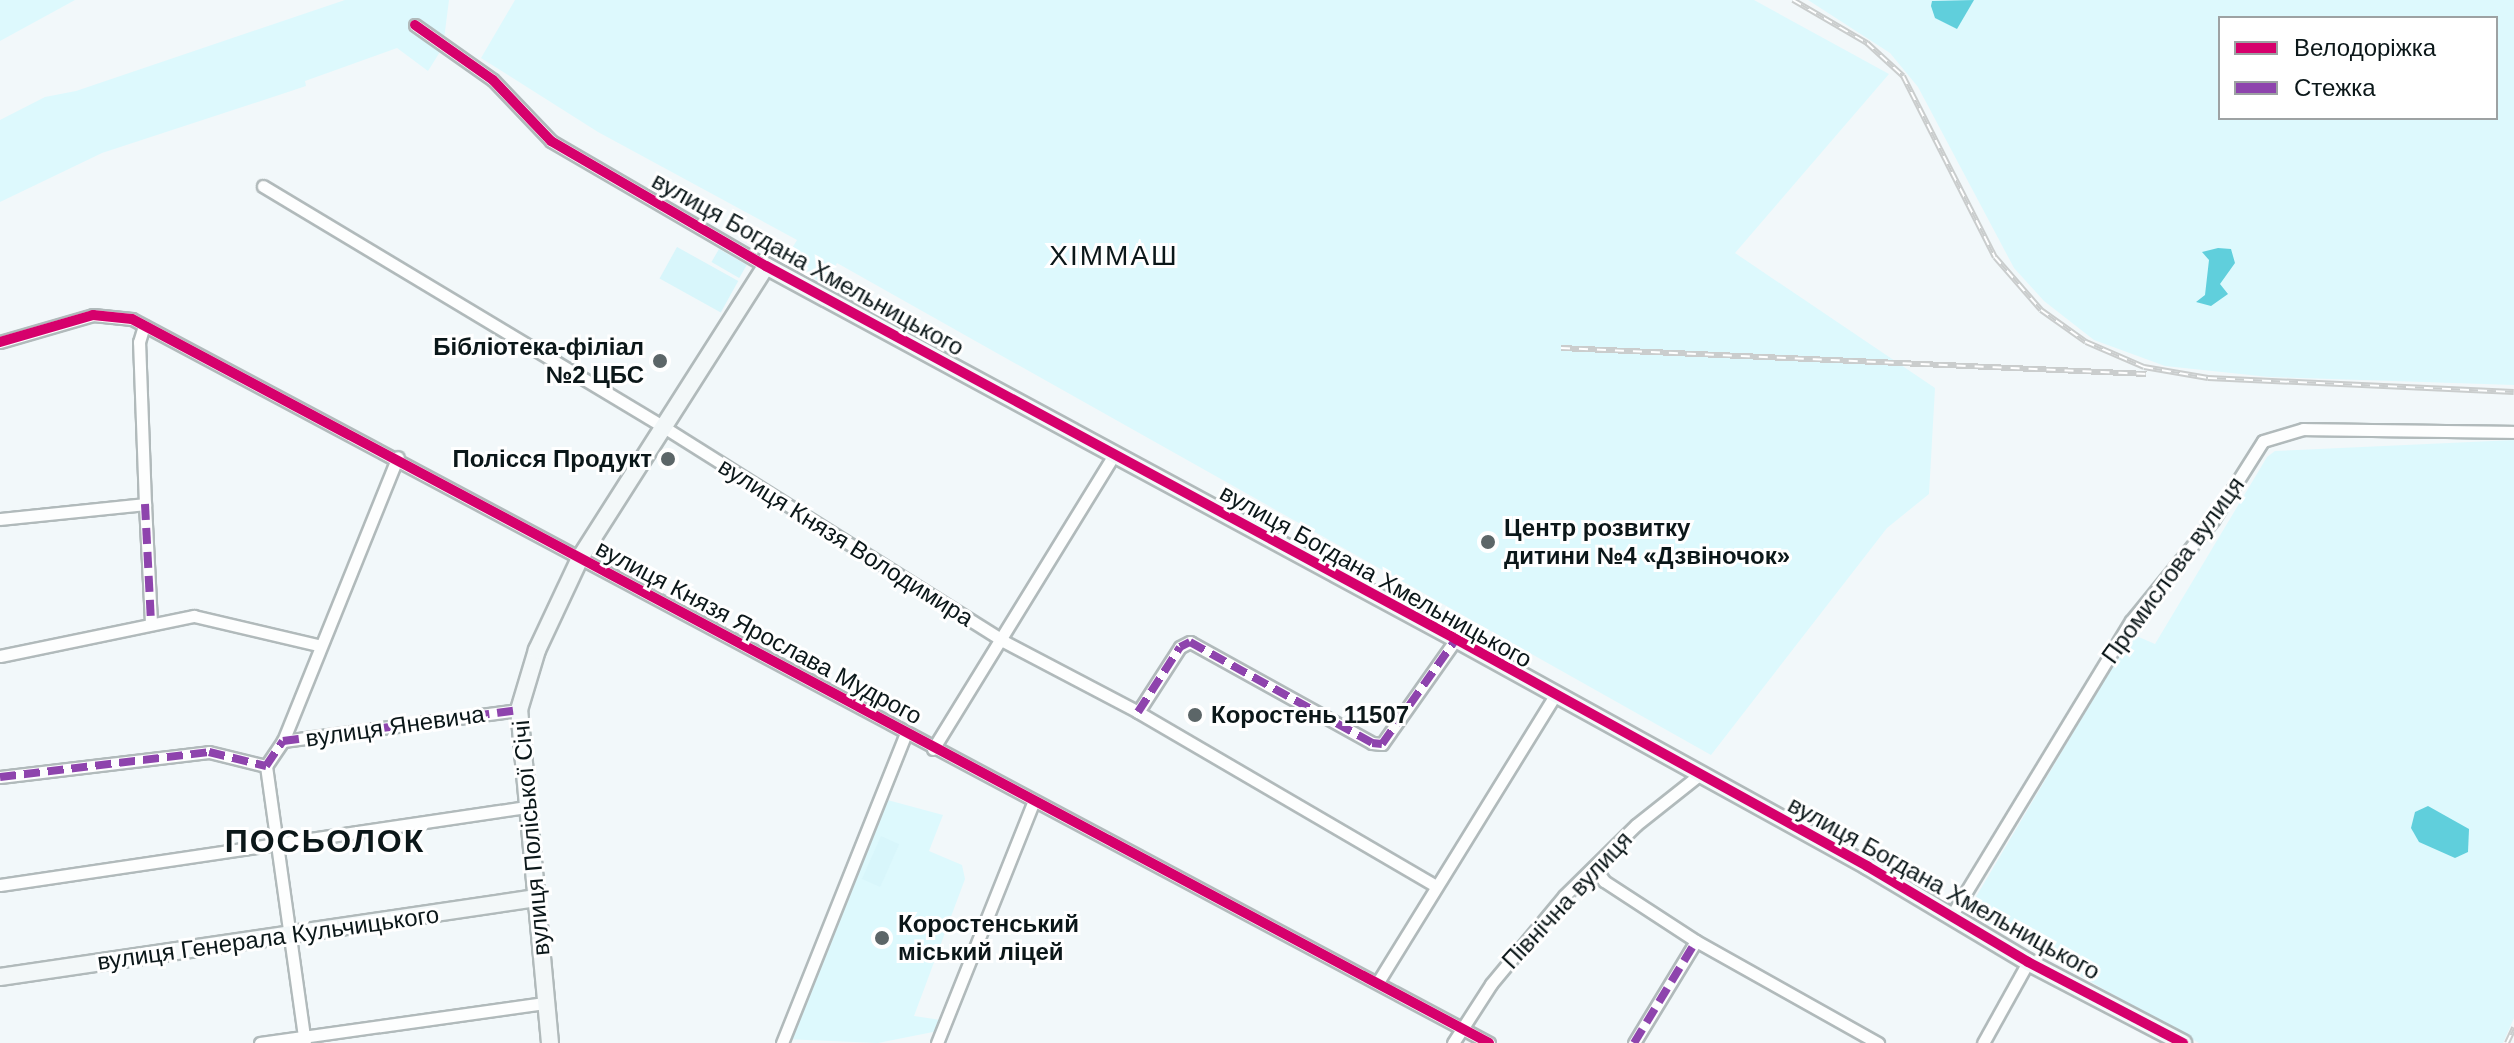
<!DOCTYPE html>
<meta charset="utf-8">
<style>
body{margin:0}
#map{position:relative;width:2514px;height:1043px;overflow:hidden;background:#f2f8fa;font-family:Arial,sans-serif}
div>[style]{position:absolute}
.built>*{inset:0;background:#ddf9fd}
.green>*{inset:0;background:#d8f6fb;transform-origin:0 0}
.water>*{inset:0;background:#60cfdc}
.roads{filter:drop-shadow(2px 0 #b1babb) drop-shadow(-2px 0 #b1babb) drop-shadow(0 2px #b1babb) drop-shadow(0 -2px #b1babb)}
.street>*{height:11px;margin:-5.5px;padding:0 5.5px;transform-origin:5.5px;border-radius:5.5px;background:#fdfefe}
.secondary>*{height:16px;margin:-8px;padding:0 8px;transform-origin:8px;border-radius:8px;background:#f3f8f9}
.rail>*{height:6px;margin-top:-3px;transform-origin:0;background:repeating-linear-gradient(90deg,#fff 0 9px,#cacdcd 0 18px);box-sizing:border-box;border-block:2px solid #cacdcd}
.quiet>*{height:8px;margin-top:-4px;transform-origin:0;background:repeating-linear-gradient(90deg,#8e44ad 0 16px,transparent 0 24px)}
.cycleway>*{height:10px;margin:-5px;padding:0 5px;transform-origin:5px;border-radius:5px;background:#d6006c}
.dots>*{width:22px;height:22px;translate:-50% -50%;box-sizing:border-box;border:4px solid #fff;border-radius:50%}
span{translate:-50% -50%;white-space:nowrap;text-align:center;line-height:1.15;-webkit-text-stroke:6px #fff;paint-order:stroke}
.street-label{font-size:24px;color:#0b1719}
.poi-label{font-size:24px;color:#0b1719;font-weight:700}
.right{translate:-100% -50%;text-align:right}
.left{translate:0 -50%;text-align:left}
.quarter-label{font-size:28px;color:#0b1719;letter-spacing:2px}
.district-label{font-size:32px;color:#0b1719;font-weight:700;letter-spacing:2px}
.legend{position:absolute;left:2218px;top:16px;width:280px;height:104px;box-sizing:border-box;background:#fff;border:2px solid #9da2a3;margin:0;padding:10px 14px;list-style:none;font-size:24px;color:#0b1719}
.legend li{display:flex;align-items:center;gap:16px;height:40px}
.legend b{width:40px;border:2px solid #9da2a3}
</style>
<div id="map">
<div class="built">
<i style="clip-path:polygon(0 0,75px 0,0 41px)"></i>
<i style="clip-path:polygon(345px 0,449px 0,443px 47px,428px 71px,397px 48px,305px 81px,306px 86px,294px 90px,102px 153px,0 202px,0 120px,45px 97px,76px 91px)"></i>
<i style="clip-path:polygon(515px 0,1754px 0,1889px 74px,1735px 253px,1935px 388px,1929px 494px,1887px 528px,1711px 755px,837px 263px,825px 285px,785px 260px,797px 240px,598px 132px,481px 58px)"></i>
<i style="clip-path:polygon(evenodd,1808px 0,2514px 0,2514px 385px,2269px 377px,2165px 366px,2094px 340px,2044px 301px,2014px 268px,1918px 87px,1890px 53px,1808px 0,2220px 18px,2496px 18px,2496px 118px,2220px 118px,2220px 18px)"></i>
<i style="clip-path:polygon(2514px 440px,2514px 1018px,2503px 1043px,2199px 1043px,1967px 912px,2122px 650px,2134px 635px,2155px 644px,2267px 457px,2275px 451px)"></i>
<i style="clip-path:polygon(880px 798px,943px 815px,929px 851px,962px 865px,965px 879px,914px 1016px,941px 1020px,938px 1031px,878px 1043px,784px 1039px)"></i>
</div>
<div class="green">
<i style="left:677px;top:247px;width:70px;height:36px;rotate:29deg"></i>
<i style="left:719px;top:249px;width:32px;height:15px;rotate:30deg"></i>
<i style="left:881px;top:836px;width:20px;height:47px;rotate:24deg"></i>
</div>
<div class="water">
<i style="clip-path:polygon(1974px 0,1957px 29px,1935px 18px,1931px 6px,1932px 1px)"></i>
<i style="clip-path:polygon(2218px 248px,2231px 249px,2235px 263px,2220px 284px,2228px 294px,2211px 306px,2196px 302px,2205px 295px,2209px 260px,2202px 252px)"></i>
<i style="clip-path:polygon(2428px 806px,2469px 829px,2468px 852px,2455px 858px,2419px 842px,2411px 828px,2415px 812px)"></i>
</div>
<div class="roads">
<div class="street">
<i style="left:415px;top:25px;width:95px;rotate:35.2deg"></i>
<i style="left:493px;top:80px;width:84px;rotate:46.4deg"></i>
<i style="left:551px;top:141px;width:249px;rotate:30.2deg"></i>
<i style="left:263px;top:186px;width:471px;rotate:31deg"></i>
<i style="left:667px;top:429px;width:397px;rotate:32.2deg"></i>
<i style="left:1003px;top:641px;width:153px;rotate:27.7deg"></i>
<i style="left:1138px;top:712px;width:345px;rotate:30.3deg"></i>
<i style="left:0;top:342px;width:97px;rotate:-16.2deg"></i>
<i style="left:93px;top:315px;width:39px;rotate:6deg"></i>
<i style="left:132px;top:319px;width:1538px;rotate:28.08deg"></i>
<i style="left:145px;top:504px;width:118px;rotate:87.1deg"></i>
<i style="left:0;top:519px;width:146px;rotate:-5.9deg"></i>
<i style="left:145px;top:504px;width:162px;rotate:-92.1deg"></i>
<i style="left:139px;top:342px;width:17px;rotate:-73deg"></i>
<i style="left:0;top:656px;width:198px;rotate:-11.7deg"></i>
<i style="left:194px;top:616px;width:127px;rotate:13.2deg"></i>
<i style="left:1138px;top:712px;width:77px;rotate:-57.1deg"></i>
<i style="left:1180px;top:647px;width:11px;rotate:-27deg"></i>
<i style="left:1190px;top:642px;width:208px;rotate:29deg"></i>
<i style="left:1372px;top:743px;width:10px;rotate:6deg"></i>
<i style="left:1382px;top:744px;width:128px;rotate:-54.8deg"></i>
<i style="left:283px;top:741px;width:306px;rotate:-68deg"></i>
<i style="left:933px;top:749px;width:345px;rotate:-58.4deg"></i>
<i style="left:266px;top:766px;width:279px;rotate:82deg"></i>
<i style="left:0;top:777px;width:210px;rotate:-6.8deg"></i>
<i style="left:209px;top:752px;width:59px;rotate:13.8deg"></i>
<i style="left:266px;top:766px;width:30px;rotate:-56deg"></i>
<i style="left:283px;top:741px;width:238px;rotate:-7.5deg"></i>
<i style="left:1595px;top:868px;width:16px;rotate:55deg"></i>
<i style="left:1604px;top:881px;width:110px;rotate:33.1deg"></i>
<i style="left:1696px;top:941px;width:209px;rotate:29.3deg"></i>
<i style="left:0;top:885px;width:532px;rotate:-8.43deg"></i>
<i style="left:1952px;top:915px;width:344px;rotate:-58.7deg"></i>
<i style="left:2131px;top:621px;width:130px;rotate:-50.9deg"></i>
<i style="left:2213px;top:520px;width:93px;rotate:-57.7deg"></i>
<i style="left:2263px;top:441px;width:42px;rotate:-16.7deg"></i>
<i style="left:2303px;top:429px;width:211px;rotate:0.8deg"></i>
<i style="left:1378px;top:982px;width:335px;rotate:-58.3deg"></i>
<i style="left:260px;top:1043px;width:289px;rotate:-8deg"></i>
<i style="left:782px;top:1043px;width:332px;rotate:-68.2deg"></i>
<i style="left:937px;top:1043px;width:261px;rotate:-68.2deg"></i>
<i style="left:1453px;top:1043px;width:70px;rotate:-57.2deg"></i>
<i style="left:1491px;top:984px;width:114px;rotate:-50.3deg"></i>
<i style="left:1564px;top:896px;width:101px;rotate:-44.6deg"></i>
<i style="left:1636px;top:825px;width:80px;rotate:-38.4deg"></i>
<i style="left:1634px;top:1043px;width:119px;rotate:-58.7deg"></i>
<i style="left:1983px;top:1043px;width:93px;rotate:-60.9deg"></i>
</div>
<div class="secondary">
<i style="left:0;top:977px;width:542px;rotate:-8.38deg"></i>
<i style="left:550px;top:1043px;width:334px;rotate:-95.3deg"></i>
<i style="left:519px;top:710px;width:63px;rotate:-73.3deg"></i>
<i style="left:537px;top:650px;width:102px;rotate:-64.9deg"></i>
<i style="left:580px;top:558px;width:346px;rotate:-57.5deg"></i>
<i style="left:766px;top:266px;width:784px;rotate:28.39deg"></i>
<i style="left:1456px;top:639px;width:470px;rotate:28.9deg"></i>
<i style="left:1867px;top:866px;width:187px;rotate:30.8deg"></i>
<i style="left:2028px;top:962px;width:175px;rotate:27.6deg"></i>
</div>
</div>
<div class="rail">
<i style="left:1793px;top:0;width:86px;rotate:30.2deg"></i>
<i style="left:1867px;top:43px;width:49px;rotate:42.5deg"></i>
<i style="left:1903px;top:76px;width:203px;rotate:63.1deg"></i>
<i style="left:1995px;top:257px;width:70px;rotate:49deg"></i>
<i style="left:2041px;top:310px;width:55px;rotate:35.4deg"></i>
<i style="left:2086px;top:342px;width:63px;rotate:23.3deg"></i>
<i style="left:2144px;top:367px;width:65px;rotate:9.8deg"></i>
<i style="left:2208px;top:378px;width:306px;rotate:2.6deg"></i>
<i style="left:1561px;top:348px;width:586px;rotate:2.54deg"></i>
<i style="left:2507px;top:1043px;width:17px;rotate:-65deg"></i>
</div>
<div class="quiet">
<i style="left:145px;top:504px;width:118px;rotate:87.1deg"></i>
<i style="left:1138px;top:712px;width:77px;rotate:-57.1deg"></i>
<i style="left:1180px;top:647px;width:11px;rotate:-27deg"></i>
<i style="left:1190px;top:642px;width:208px;rotate:29deg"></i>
<i style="left:1372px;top:743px;width:10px;rotate:6deg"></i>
<i style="left:1382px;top:744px;width:128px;rotate:-54.8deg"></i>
<i style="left:0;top:777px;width:210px;rotate:-6.8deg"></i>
<i style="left:209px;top:752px;width:59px;rotate:13.8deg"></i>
<i style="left:266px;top:766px;width:30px;rotate:-56deg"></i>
<i style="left:283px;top:741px;width:238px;rotate:-7.5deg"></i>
<i style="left:1634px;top:1043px;width:119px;rotate:-58.7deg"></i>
</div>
<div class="cycleway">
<i style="left:415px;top:25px;width:95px;rotate:35.2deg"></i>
<i style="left:493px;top:80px;width:84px;rotate:46.4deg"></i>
<i style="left:551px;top:141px;width:249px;rotate:30.2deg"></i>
<i style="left:766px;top:266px;width:784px;rotate:28.39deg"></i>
<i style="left:1456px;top:639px;width:470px;rotate:28.9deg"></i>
<i style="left:1867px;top:866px;width:187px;rotate:30.8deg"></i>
<i style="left:2028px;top:962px;width:175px;rotate:27.6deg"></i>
<i style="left:0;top:342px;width:97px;rotate:-16.2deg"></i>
<i style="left:93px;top:315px;width:39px;rotate:6deg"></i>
<i style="left:132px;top:319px;width:1538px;rotate:28.08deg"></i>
</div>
<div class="dots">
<i style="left:660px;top:361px;background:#5c6668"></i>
<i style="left:668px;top:459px;background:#5c6668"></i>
<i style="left:1488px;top:542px;background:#5c6668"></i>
<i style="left:1195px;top:715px;background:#5c6668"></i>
<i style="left:882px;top:938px;background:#5c6668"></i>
</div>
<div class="street-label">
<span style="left:808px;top:264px;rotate:29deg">вулиця Богдана Хмельницького</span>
<span style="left:846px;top:542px;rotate:32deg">вулиця Князя Володимира</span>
<span style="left:2173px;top:570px;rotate:-54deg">Промислова вулиця</span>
<span style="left:1376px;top:576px;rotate:29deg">вулиця Богдана Хмельницького</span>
<span style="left:759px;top:632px;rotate:28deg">вулиця Князя Ярослава Мудрого</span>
<span style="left:395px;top:726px;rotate:-8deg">вулиця Яневича</span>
<span style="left:531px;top:838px;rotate:-95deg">вулиця Поліської Січі</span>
<span style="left:1944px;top:888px;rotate:29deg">вулиця Богдана Хмельницького</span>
<span style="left:1567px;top:900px;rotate:-47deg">Північна вулиця</span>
<span style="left:268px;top:938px;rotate:-8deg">вулиця Генерала Кульчицького</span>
</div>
<div class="poi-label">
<span class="right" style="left:644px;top:361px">Бібліотека-філіал<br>№2 ЦБС</span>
<span class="right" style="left:652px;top:459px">Полісся Продукт</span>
<span class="left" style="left:1504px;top:542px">Центр розвитку<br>дитини №4 «Дзвіночок»</span>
<span class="left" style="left:1211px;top:715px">Коростень 11507</span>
<span class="left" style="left:898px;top:938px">Коростенський<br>міський ліцей</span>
</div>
<div class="quarter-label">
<span style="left:1114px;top:256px">ХІММАШ</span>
</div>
<div class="district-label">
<span style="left:325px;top:841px">ПОСЬОЛОК</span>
</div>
<ul class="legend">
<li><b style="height:10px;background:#d6006c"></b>Велодоріжка</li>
<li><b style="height:10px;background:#8e44ad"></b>Стежка</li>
</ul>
</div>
